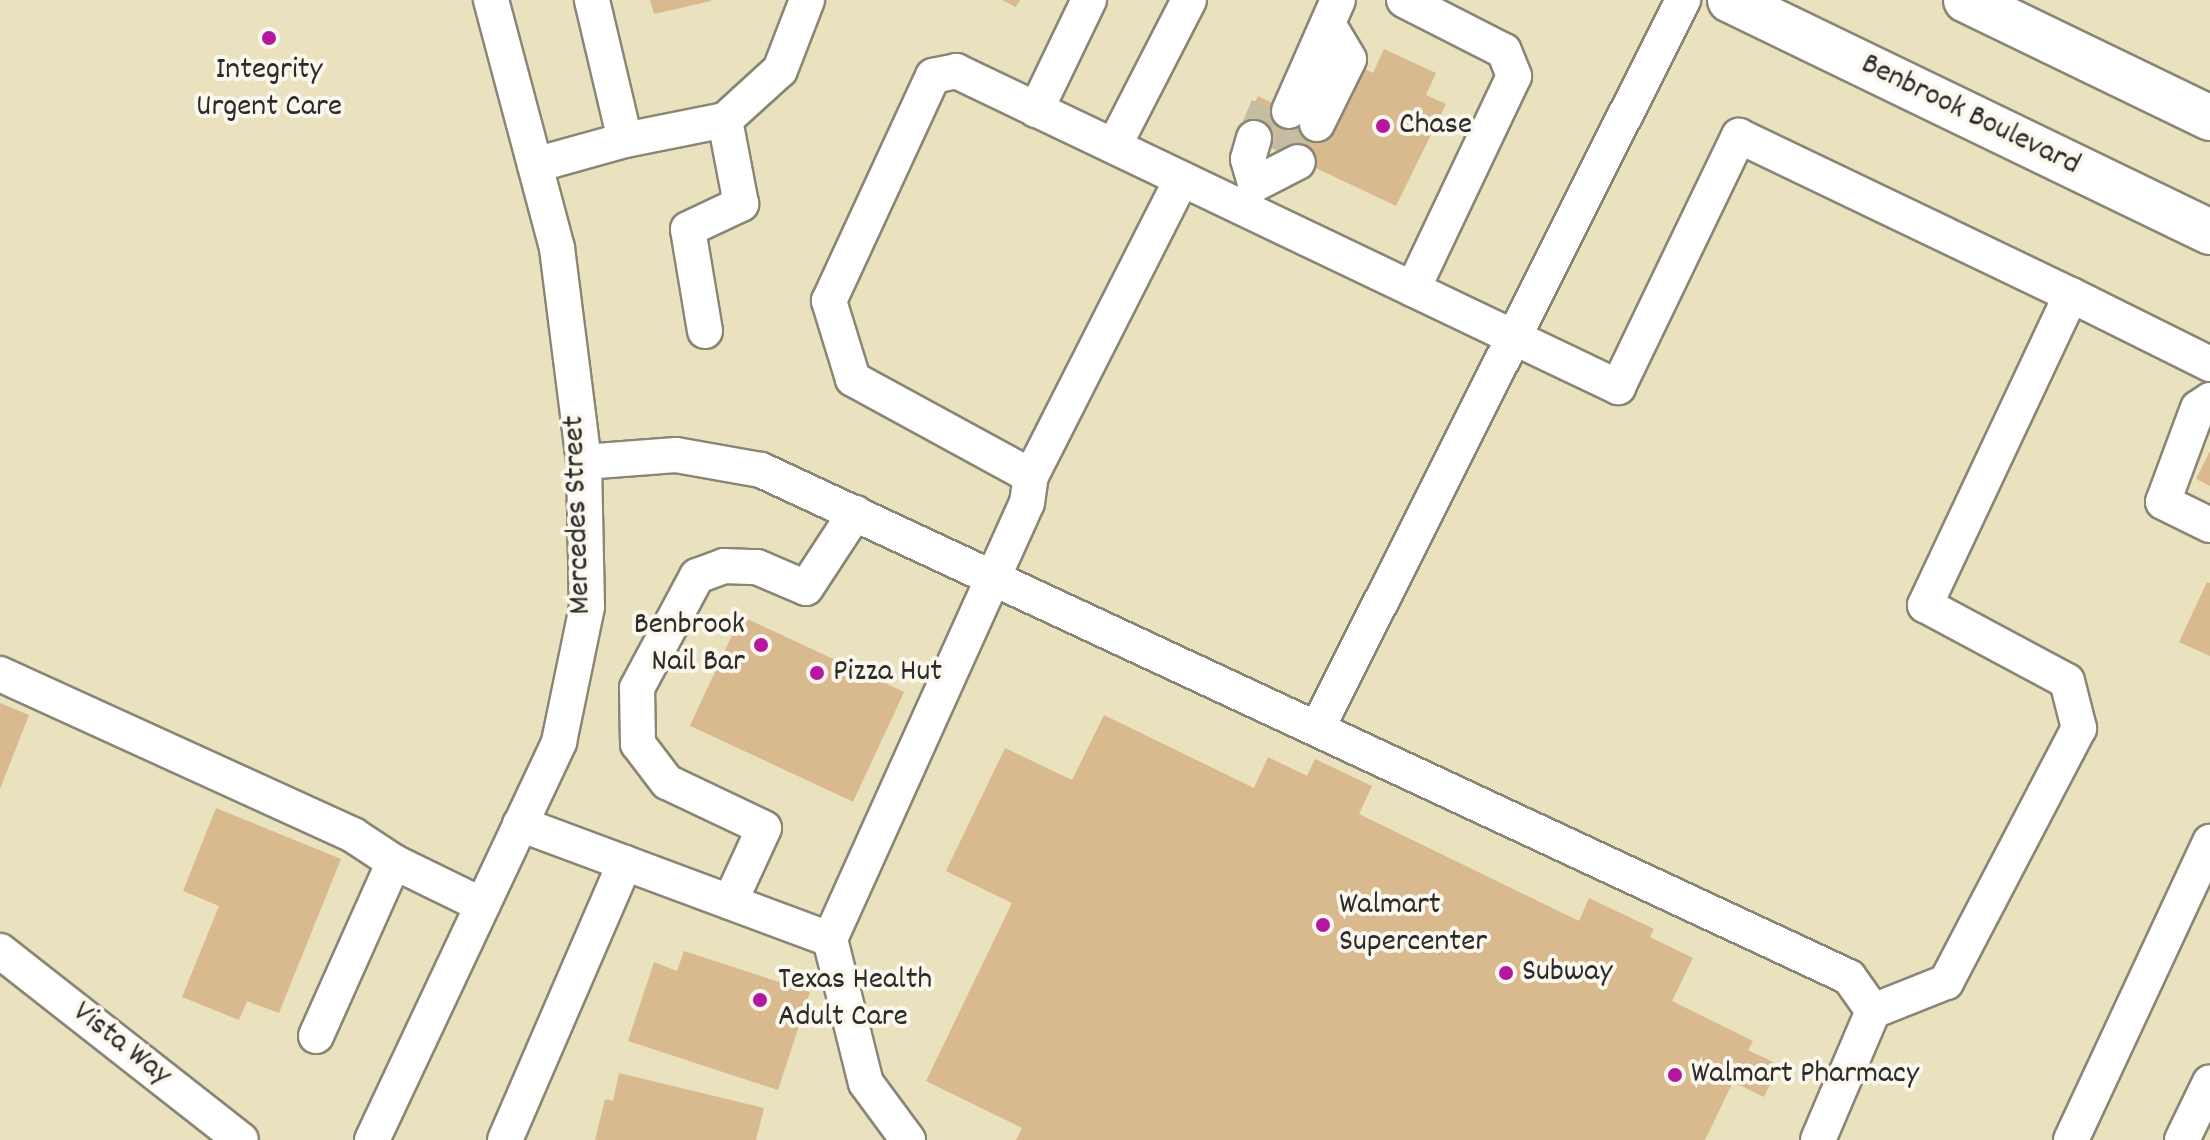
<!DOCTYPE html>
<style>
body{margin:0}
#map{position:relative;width:2210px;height:1140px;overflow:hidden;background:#eae2bf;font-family:Dekko,sans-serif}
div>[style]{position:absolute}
.building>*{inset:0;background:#d9b98e;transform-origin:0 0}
.minor-tunnel>*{height:34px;margin-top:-17px;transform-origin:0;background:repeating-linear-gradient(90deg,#c4bda1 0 34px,transparent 0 51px)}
.roads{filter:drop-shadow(2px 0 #8a8675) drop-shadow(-2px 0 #8a8675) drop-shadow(0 2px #8a8675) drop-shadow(0 -2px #8a8675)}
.minor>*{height:34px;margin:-17px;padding:0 17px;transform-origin:17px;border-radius:17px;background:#fff}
.highway>*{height:44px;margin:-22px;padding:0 22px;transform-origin:22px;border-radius:22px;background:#fff}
.dots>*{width:22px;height:22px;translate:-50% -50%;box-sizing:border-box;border:4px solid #fbf7ec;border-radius:50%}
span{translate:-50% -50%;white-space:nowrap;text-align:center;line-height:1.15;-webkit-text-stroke:8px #fbf7ec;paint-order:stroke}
.poi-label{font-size:32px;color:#2b2b2b}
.left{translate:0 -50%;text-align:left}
.right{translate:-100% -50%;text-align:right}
.street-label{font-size:32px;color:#2b2b2b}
</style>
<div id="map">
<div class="building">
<i style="clip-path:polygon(650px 0,711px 0,711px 1px,654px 14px)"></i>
<i style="clip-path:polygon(1002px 0,1020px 0,1016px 7px)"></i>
<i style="clip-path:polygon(1384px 49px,1436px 73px,1426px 95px,1446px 104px,1396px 206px,1240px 132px,1258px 96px,1289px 111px,1359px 66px,1373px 73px)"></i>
<i style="clip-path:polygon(2210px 451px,2210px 486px,2196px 479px)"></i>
<i style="clip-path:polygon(2207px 582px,2210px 583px,2210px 656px,2179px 642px)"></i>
<i style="left:741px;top:616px;width:180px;height:121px;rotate:25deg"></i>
<i style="clip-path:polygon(0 703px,29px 715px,0 789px)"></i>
<i style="clip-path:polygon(1104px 715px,1254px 788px,1268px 757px,1307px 776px,1315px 759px,1372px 786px,1359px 814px,1579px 921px,1589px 898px,1654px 929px,1650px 937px,1693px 958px,1672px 1001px,1753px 1041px,1748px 1050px,1779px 1065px,1764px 1097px,1733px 1082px,1705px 1140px,1016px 1140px,1022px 1128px,926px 1081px,1012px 903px,946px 871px,1005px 748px,1072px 780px)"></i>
<i style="clip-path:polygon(216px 808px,341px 859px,279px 1013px,247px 1001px,239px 1020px,182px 997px,219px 906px,183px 891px)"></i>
<i style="clip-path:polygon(684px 951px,810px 992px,778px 1090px,628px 1041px,654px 962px,677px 971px)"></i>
<i style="clip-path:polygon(619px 1073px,764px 1108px,756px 1140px,595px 1140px,605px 1099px,613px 1101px)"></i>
</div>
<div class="minor-tunnel">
<i style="left:1254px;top:138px;width:40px;rotate:-66.6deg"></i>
<i style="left:1285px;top:155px;width:42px;rotate:-62.8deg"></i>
</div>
<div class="roads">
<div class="minor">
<i style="left:1404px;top:0;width:112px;rotate:27deg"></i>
<i style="left:1504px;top:51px;width:27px;rotate:68deg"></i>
<i style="left:1514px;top:76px;width:236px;rotate:115.4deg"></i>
<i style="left:1036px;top:110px;width:122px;rotate:-64.3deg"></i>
<i style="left:1289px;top:111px;width:121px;rotate:-66.2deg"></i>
<i style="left:1317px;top:124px;width:72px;rotate:-63.8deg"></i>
<i style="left:1349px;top:59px;width:41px;rotate:-121deg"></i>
<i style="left:1254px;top:138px;width:22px;rotate:106deg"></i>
<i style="left:1248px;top:159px;width:26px;rotate:74deg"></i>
<i style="left:1255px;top:184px;width:48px;rotate:-27.1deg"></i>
<i style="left:625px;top:140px;width:102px;rotate:-11.3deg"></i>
<i style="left:725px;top:120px;width:74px;rotate:-42.3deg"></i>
<i style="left:780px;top:70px;width:75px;rotate:-68.9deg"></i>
<i style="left:1114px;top:146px;width:164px;rotate:-62.8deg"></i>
<i style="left:535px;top:165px;width:93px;rotate:-15.5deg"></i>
<i style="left:625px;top:140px;width:144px;rotate:-103.3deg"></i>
<i style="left:2071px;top:295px;width:155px;rotate:26.4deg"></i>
<i style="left:705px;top:331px;width:103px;rotate:-99.5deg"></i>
<i style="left:688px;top:229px;width:59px;rotate:-25.3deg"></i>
<i style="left:741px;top:204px;width:86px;rotate:-100.8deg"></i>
<i style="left:2210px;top:400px;width:14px;rotate:146deg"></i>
<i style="left:2198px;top:408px;width:100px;rotate:110.4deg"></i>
<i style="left:2163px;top:502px;width:52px;rotate:26.1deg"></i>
<i style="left:584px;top:462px;width:92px;rotate:-4.4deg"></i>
<i style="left:676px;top:455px;width:86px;rotate:10deg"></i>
<i style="left:761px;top:470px;width:1200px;rotate:24.99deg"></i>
<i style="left:1849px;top:977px;width:42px;rotate:54.8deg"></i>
<i style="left:1873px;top:1011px;width:140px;rotate:113.1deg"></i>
<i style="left:1031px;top:476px;width:333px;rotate:-63.1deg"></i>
<i style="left:0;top:674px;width:388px;rotate:24.5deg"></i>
<i style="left:353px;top:835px;width:49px;rotate:33.4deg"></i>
<i style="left:394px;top:862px;width:98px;rotate:26deg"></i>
<i style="left:1317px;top:729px;width:816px;rotate:-63.34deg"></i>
<i style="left:520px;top:824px;width:331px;rotate:20.4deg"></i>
<i style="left:830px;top:939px;width:148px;rotate:76deg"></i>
<i style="left:866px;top:1083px;width:71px;rotate:53.6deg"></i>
<i style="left:730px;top:902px;width:81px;rotate:-65.3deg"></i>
<i style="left:764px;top:828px;width:107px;rotate:-154.6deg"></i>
<i style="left:667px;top:782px;width:48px;rotate:-127.3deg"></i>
<i style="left:638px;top:744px;width:56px;rotate:-91deg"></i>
<i style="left:637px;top:688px;width:127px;rotate:-61.8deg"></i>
<i style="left:697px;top:576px;width:29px;rotate:-20deg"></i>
<i style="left:724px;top:566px;width:33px;rotate:2deg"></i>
<i style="left:757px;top:567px;width:53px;rotate:23.2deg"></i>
<i style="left:806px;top:588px;width:90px;rotate:-56.8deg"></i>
<i style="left:830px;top:939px;width:478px;rotate:-65.7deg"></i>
<i style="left:1027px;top:503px;width:27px;rotate:-82deg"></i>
<i style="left:1031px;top:476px;width:203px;rotate:-151.4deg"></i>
<i style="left:853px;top:379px;width:82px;rotate:-107.1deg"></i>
<i style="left:829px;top:301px;width:248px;rotate:-65.2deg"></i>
<i style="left:933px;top:76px;width:24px;rotate:-12deg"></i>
<i style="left:956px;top:71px;width:734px;rotate:25.52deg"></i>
<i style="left:1618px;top:387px;width:279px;rotate:-64.3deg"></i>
<i style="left:1739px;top:136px;width:368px;rotate:25.6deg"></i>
<i style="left:2071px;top:295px;width:343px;rotate:115.2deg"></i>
<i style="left:1925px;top:605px;width:161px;rotate:28.2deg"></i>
<i style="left:2067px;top:681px;width:49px;rotate:75.7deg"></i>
<i style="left:2079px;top:728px;width:287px;rotate:117.6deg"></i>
<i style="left:1946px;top:982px;width:79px;rotate:158.3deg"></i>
<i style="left:0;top:951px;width:306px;rotate:38.1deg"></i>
<i style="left:316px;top:1036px;width:191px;rotate:-65.9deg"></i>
<i style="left:372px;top:1140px;width:440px;rotate:-64.8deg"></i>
<i style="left:559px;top:742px;width:138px;rotate:-78.3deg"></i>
<i style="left:587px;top:607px;width:145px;rotate:-91.2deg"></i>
<i style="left:584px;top:462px;width:216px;rotate:-97.2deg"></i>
<i style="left:557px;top:248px;width:257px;rotate:-104.9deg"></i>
<i style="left:505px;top:1140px;width:302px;rotate:-66.6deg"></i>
<i style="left:2071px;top:1140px;width:329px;rotate:-65deg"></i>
<i style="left:2182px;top:1140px;width:64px;rotate:-64.2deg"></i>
</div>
<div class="highway">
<i style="left:1730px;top:0;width:533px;rotate:25.8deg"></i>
<i style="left:1966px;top:0;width:271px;rotate:25.8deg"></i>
</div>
</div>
<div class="dots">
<i style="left:269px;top:38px;background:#b5179e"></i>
<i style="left:1383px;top:126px;background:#b5179e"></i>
<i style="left:761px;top:645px;background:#b5179e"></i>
<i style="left:817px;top:673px;background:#b5179e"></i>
<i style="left:1323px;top:925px;background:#b5179e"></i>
<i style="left:1506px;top:973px;background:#b5179e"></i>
<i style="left:760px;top:1000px;background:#b5179e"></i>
<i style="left:1675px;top:1075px;background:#b5179e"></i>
</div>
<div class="poi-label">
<span style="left:269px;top:90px">Integrity<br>Urgent Care</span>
<span class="left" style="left:1399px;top:126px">Chase</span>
<span class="right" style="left:745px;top:645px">Benbrook<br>Nail Bar</span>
<span class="left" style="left:833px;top:673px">Pizza Hut</span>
<span class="left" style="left:1339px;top:925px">Walmart<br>Supercenter</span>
<span class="left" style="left:1522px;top:973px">Subway</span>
<span class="left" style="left:778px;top:1000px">Texas Health<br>Adult Care</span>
<span class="left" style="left:1691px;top:1075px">Walmart Pharmacy</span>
</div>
<div class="street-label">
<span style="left:1970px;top:116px;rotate:26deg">Benbrook Boulevard</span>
<span style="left:579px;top:515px;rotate:-92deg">Mercedes Street</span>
<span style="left:121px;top:1045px;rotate:38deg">Vista Way</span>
</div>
</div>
